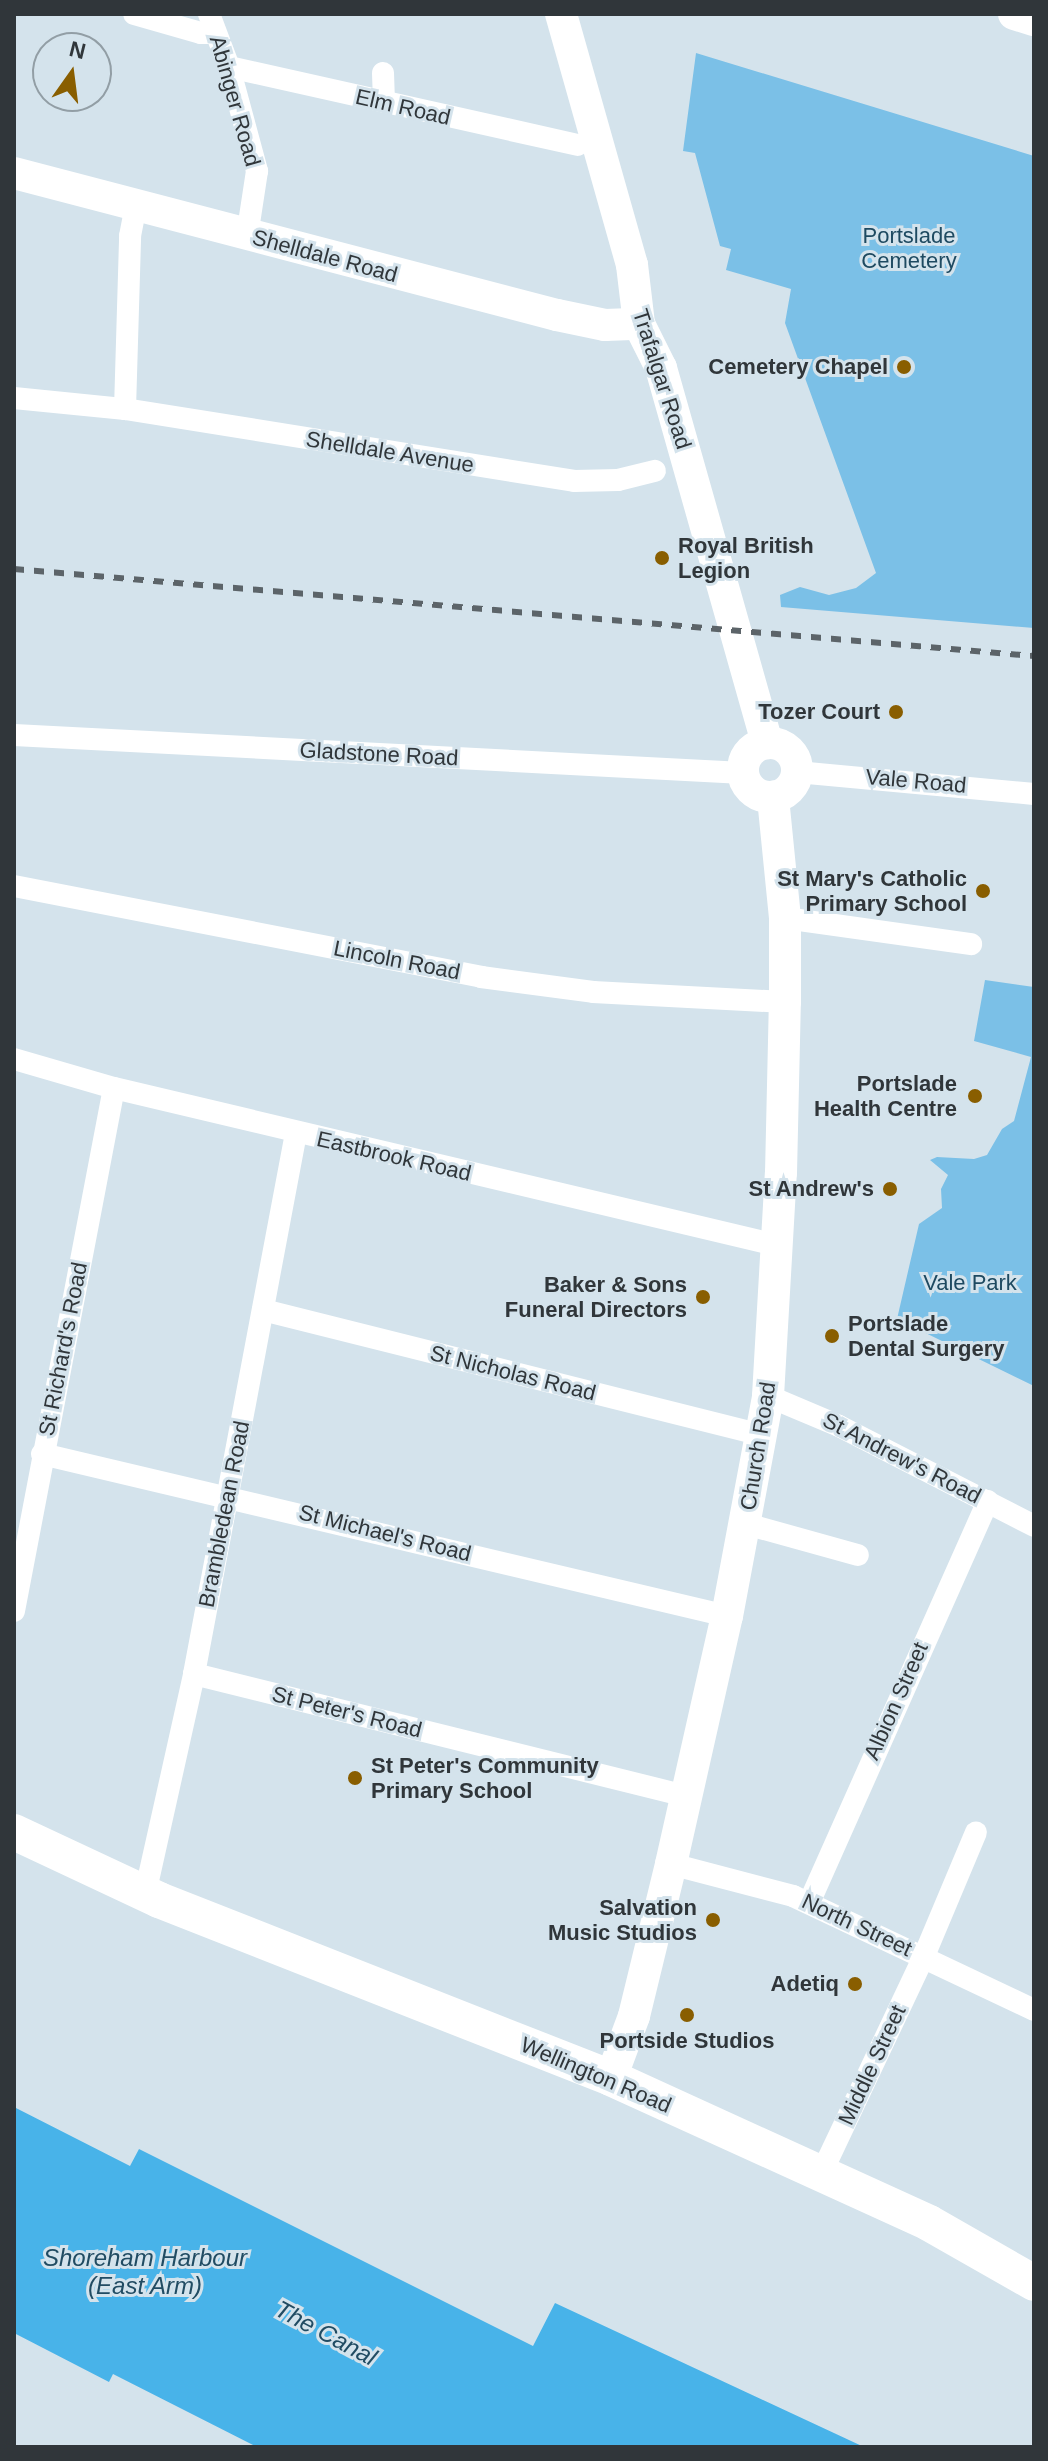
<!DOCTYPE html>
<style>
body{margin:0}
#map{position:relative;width:1048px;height:2461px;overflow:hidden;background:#d4e3ec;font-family:Arial,sans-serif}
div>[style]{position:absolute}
.green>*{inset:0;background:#7bc0e7}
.water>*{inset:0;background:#48b3e9}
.street>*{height:22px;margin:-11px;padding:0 11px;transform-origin:11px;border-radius:11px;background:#fff}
.secondary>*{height:32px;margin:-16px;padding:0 16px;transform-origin:16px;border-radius:16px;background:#fff}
.secondary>.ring{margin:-16px;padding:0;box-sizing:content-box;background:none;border:32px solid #fff;border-radius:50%}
.primary>*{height:36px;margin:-18px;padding:0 18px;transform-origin:18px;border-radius:18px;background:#fff}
.rail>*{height:6px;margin-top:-3px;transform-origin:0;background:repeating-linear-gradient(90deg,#5c6469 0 10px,transparent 0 20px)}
.dots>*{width:22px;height:22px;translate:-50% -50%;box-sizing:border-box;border:4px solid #d4e3ec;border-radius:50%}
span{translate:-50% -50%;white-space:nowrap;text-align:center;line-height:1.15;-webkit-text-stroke:6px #d4e3ec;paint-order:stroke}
.street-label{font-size:22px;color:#30363a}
.park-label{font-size:22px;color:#1e4a61}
.poi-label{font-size:22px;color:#30363a;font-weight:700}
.right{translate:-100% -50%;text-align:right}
.left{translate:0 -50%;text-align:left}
.water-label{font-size:24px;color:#214c63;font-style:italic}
.frame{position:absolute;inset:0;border:16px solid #30363a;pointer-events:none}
.north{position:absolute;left:32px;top:32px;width:80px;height:80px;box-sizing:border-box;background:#d4e3ec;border:2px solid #929ea5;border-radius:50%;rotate:14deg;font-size:22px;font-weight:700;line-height:32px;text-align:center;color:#30363a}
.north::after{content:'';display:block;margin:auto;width:28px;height:36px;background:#895e00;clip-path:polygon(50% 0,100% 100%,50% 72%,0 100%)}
</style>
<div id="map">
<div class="green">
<i style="clip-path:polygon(696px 53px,1034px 156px,1034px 628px,781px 607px,780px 595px,800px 587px,829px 595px,856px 588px,876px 573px,785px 323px,791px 289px,726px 270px,731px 249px,720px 246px,695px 153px,683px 151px)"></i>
<i style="clip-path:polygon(985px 980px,1034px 987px,1034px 1386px,897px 1319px,919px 1224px,942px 1208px,941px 1189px,948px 1175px,930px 1160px,937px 1157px,974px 1159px,987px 1155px,1002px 1129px,1014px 1121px,1031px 1057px,974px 1041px)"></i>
</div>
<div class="water">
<i style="clip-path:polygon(14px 2107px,130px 2166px,139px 2149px,533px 2346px,555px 2303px,864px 2447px,257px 2447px,113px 2374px,109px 2382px,14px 2333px)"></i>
</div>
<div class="street">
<i style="left:134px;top:14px;width:70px;rotate:15.8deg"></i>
<i style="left:201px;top:33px;width:14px"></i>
<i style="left:209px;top:14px;width:57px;rotate:69.3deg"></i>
<i style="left:229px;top:67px;width:108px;rotate:74.9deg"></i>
<i style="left:257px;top:171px;width:66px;rotate:98.7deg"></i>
<i style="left:229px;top:67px;width:357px;rotate:12.6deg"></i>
<i style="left:383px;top:73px;width:29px;rotate:88deg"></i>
<i style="left:14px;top:398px;width:112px;rotate:5.7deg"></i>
<i style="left:125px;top:409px;width:173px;rotate:-88.3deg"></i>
<i style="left:130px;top:236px;width:31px;rotate:-79deg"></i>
<i style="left:125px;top:409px;width:455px;rotate:9.1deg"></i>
<i style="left:574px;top:481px;width:44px;rotate:-1.3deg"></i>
<i style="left:618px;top:480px;width:38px;rotate:-14deg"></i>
<i style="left:14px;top:735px;width:730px;rotate:2.98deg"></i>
<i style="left:797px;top:772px;width:238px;rotate:5.3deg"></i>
<i style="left:14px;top:886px;width:476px;rotate:11deg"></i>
<i style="left:481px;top:977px;width:113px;rotate:7.6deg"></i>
<i style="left:593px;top:992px;width:192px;rotate:3deg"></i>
<i style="left:785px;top:918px;width:188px;rotate:8deg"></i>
<i style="left:14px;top:1059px;width:104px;rotate:16.2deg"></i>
<i style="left:114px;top:1088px;width:680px;rotate:13.34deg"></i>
<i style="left:263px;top:1310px;width:514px;rotate:14.06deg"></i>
<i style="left:768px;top:1396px;width:77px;rotate:22.9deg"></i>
<i style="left:839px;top:1426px;width:219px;rotate:27.1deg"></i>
<i style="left:42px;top:1454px;width:704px;rotate:13.31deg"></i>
<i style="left:746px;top:1524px;width:116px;rotate:15.5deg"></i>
<i style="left:14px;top:1611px;width:532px;rotate:-79.18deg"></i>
<i style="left:194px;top:1674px;width:507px;rotate:13.93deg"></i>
<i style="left:671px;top:1864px;width:126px;rotate:14.7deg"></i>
<i style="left:793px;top:1896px;width:267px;rotate:25.3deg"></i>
<i style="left:145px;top:1894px;width:225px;rotate:-77.4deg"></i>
<i style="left:194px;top:1674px;width:551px;rotate:-79.32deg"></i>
<i style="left:809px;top:1903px;width:440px;rotate:-66deg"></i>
<i style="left:821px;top:2174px;width:241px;rotate:-64.7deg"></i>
<i style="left:924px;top:1956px;width:134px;rotate:-67.2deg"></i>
</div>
<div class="secondary">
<i style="left:561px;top:14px;width:261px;rotate:74.2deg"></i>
<i style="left:632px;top:265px;width:59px;rotate:83.2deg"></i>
<i style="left:639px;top:324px;width:49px;rotate:63.4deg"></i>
<i style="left:661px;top:368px;width:390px;rotate:74.2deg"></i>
<i style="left:1014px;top:14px;width:21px;rotate:17deg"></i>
<i style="left:14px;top:173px;width:561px;rotate:14.66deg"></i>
<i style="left:557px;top:315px;width:49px;rotate:11.8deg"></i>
<i style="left:605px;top:325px;width:34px;rotate:-2deg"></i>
<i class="ring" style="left:743px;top:743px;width:22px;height:22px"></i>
<i style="left:611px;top:2078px;width:66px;rotate:-69.6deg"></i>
<i style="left:634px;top:2016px;width:156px;rotate:-76.3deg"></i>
<i style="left:671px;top:1864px;width:254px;rotate:-77.3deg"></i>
<i style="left:727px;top:1616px;width:224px;rotate:-79.4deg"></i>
<i style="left:768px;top:1396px;width:223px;rotate:-86.7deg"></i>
<i style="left:781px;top:1173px;width:171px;rotate:-88.7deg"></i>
<i style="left:785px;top:1002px;width:84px;rotate:-90deg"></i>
<i style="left:785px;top:918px;width:122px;rotate:-95.7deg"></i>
</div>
<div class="primary">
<i style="left:14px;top:1832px;width:160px;rotate:25.1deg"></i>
<i style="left:159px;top:1900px;width:486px;rotate:21.5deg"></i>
<i style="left:611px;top:2078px;width:349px;rotate:24.5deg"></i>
<i style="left:929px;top:2223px;width:121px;rotate:29.7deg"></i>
</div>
<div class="rail">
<i style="left:14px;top:569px;width:1024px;rotate:4.88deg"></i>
</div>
<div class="dots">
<i style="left:904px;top:367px;background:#895e00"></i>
<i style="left:662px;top:558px;background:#895e00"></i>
<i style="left:896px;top:712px;background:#895e00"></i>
<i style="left:983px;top:891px;background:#895e00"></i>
<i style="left:975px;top:1096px;background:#895e00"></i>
<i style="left:890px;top:1189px;background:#895e00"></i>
<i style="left:703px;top:1297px;background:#895e00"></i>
<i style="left:832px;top:1336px;background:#895e00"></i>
<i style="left:355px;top:1778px;background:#895e00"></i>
<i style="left:713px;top:1920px;background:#895e00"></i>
<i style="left:855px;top:1984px;background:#895e00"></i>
<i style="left:687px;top:2015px;background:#895e00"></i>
</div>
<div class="street-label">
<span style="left:235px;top:101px;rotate:74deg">Abinger Road</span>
<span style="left:403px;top:107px;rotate:13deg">Elm Road</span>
<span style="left:325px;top:256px;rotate:15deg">Shelldale Road</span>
<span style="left:662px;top:379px;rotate:72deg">Trafalgar Road</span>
<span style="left:390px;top:452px;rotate:9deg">Shelldale Avenue</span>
<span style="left:379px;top:754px;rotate:3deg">Gladstone Road</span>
<span style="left:916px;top:781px;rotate:5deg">Vale Road</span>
<span style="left:397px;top:960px;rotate:11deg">Lincoln Road</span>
<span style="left:394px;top:1156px;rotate:13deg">Eastbrook Road</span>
<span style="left:63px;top:1349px;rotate:-79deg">St Richard's Road</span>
<span style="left:513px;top:1373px;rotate:14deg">St Nicholas Road</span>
<span style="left:758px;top:1446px;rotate:-81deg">Church Road</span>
<span style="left:902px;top:1458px;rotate:27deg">St Andrew's Road</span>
<span style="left:224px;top:1514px;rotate:-79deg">Brambledean Road</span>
<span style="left:385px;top:1533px;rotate:14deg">St Michael's Road</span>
<span style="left:896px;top:1701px;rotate:-66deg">Albion Street</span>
<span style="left:347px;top:1712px;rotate:14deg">St Peter's Road</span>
<span style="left:857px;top:1925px;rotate:25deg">North Street</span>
<span style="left:872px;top:2065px;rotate:-65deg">Middle Street</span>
<span style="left:596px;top:2075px;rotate:23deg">Wellington Road</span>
</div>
<div class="park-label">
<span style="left:909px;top:248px">Portslade<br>Cemetery</span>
<span style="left:970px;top:1283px">Vale Park</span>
</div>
<div class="poi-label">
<span class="right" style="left:888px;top:367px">Cemetery Chapel</span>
<span class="left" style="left:678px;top:558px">Royal British<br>Legion</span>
<span class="right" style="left:880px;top:712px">Tozer Court</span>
<span class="right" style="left:967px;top:891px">St Mary's Catholic<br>Primary School</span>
<span class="right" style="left:957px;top:1096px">Portslade<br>Health Centre</span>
<span class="right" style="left:874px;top:1189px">St Andrew's</span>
<span class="right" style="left:687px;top:1297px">Baker &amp; Sons<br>Funeral Directors</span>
<span class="left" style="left:848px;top:1336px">Portslade<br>Dental Surgery</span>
<span class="left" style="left:371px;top:1778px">St Peter's Community<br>Primary School</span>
<span class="right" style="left:697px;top:1920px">Salvation<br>Music Studios</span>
<span class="right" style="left:839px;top:1984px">Adetiq</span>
<span style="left:687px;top:2041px">Portside Studios</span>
</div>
<div class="water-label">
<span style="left:145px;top:2272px">Shoreham Harbour<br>(East Arm)</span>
<span style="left:326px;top:2333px;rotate:28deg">The Canal</span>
</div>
<div class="frame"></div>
<div class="north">N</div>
</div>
